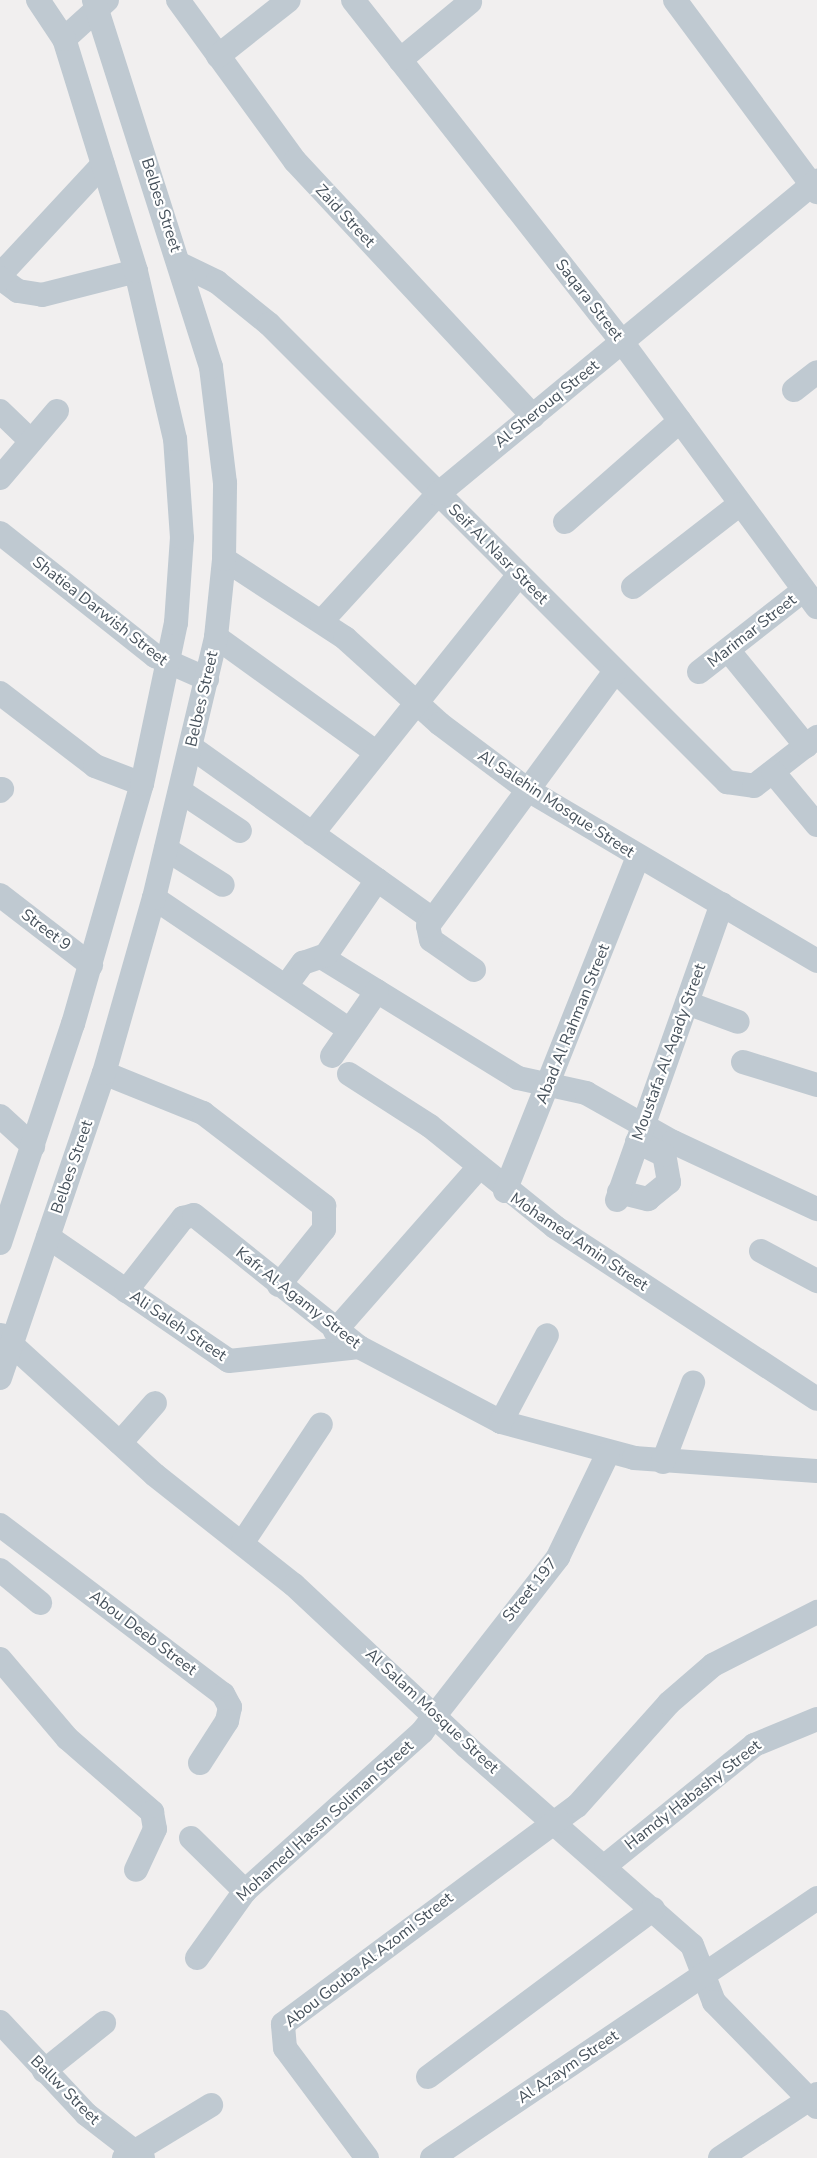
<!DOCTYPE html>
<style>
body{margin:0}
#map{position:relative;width:817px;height:2158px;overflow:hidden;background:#f1efef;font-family:"Nunito Sans",sans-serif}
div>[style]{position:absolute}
.minor>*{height:24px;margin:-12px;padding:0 12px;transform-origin:12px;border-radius:12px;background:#bfc9d1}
span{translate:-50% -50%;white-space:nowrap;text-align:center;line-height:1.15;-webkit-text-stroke:4.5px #fff;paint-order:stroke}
.street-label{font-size:16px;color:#47525c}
</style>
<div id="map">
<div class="minor">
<i style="left:178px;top:0;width:199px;rotate:54deg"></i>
<i style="left:295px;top:161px;width:349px;rotate:47deg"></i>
<i style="left:353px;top:0;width:435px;rotate:51.8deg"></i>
<i style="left:622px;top:342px;width:329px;rotate:53.7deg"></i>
<i style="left:675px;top:0;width:239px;rotate:53.5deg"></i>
<i style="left:64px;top:39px;width:58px;rotate:-42.2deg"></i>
<i style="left:218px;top:56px;width:90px;rotate:-38.3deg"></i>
<i style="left:400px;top:60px;width:91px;rotate:-39.6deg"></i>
<i style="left:180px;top:264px;width:41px;rotate:25.9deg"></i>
<i style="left:217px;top:282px;width:67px;rotate:38.9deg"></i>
<i style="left:269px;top:324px;width:648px;rotate:45deg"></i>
<i style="left:727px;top:782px;width:27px;rotate:8deg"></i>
<i style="left:754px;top:786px;width:80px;rotate:-37.9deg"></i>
<i style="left:0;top:275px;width:151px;rotate:-47.1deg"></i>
<i style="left:0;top:278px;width:22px;rotate:36deg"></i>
<i style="left:18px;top:291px;width:24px;rotate:9deg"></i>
<i style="left:42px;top:295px;width:97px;rotate:-14.3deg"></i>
<i style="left:794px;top:390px;width:29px;rotate:-38deg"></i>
<i style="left:0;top:411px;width:43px;rotate:44.1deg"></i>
<i style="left:0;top:478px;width:88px;rotate:-49.6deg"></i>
<i style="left:565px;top:522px;width:153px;rotate:-41.3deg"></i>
<i style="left:0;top:533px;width:198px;rotate:38.4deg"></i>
<i style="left:155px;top:656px;width:57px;rotate:23.9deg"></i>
<i style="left:224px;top:559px;width:145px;rotate:33.1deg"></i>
<i style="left:345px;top:638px;width:128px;rotate:42.2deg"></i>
<i style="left:440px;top:724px;width:110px;rotate:36.9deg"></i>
<i style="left:528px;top:790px;width:336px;rotate:30.6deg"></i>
<i style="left:633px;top:587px;width:135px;rotate:-37.8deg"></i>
<i style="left:322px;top:621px;width:172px;rotate:-47.6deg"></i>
<i style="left:438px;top:494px;width:492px;rotate:-39.6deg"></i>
<i style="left:216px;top:637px;width:198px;rotate:35.8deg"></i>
<i style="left:728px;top:650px;width:124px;rotate:50.9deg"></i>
<i style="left:699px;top:672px;width:133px;rotate:-38deg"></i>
<i style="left:0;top:693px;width:120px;rotate:37.5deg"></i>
<i style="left:95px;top:766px;width:50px;rotate:21deg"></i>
<i style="left:191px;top:747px;width:296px;rotate:35.5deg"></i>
<i style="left:773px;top:772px;width:69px;rotate:50.3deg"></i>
<i style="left:0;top:791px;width:3px;rotate:-45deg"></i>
<i style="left:180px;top:791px;width:72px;rotate:33.7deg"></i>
<i style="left:312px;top:834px;width:332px;rotate:-51.4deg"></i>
<i style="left:166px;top:849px;width:67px;rotate:32.3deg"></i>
<i style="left:0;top:895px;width:115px;rotate:37.6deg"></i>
<i style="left:154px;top:898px;width:236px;rotate:34deg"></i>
<i style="left:323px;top:958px;width:229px;rotate:31.6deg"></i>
<i style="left:518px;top:1078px;width:70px;rotate:12.4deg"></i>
<i style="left:586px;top:1093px;width:100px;rotate:29.4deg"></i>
<i style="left:673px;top:1142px;width:159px;rotate:25deg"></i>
<i style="left:474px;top:970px;width:52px;rotate:-145.1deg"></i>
<i style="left:431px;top:940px;width:14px;rotate:-102deg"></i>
<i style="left:428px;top:926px;width:316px;rotate:-53.7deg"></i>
<i style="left:286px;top:986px;width:29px;rotate:-54deg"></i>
<i style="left:303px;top:963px;width:24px;rotate:-19deg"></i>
<i style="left:326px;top:955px;width:91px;rotate:-55.8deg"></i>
<i style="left:687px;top:1003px;width:54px;rotate:20.4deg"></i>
<i style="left:332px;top:1056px;width:79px;rotate:-55.3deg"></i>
<i style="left:743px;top:1062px;width:77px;rotate:17.3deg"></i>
<i style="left:104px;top:1073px;width:107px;rotate:22deg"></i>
<i style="left:203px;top:1113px;width:153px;rotate:37.5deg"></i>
<i style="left:324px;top:1206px;width:23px;rotate:90deg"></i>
<i style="left:324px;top:1229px;width:72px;rotate:128.8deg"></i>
<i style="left:349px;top:1074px;width:96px;rotate:32.7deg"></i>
<i style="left:430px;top:1126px;width:161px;rotate:38.9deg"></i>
<i style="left:555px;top:1227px;width:313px;rotate:33.3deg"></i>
<i style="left:0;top:1116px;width:45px;rotate:42.3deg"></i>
<i style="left:505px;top:1191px;width:360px;rotate:-68.3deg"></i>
<i style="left:619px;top:1192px;width:30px;rotate:14deg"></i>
<i style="left:648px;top:1199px;width:27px;rotate:-39deg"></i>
<i style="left:669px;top:1182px;width:27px;rotate:-100deg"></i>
<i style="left:664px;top:1155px;width:30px;rotate:-154deg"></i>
<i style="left:617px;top:1200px;width:314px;rotate:-70.5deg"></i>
<i style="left:48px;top:1237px;width:219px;rotate:34.4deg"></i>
<i style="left:229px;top:1361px;width:131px;rotate:-6.1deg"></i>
<i style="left:0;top:1243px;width:231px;rotate:-71.6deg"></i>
<i style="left:73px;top:1024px;width:250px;rotate:-74deg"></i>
<i style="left:142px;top:784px;width:165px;rotate:-78.1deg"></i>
<i style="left:176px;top:623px;width:85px;rotate:-86deg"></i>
<i style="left:182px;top:538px;width:99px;rotate:-94deg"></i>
<i style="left:175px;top:439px;width:172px;rotate:-103.1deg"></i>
<i style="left:136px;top:271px;width:243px;rotate:-107.2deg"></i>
<i style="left:64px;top:39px;width:47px;rotate:-123.7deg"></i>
<i style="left:761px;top:1251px;width:64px;rotate:28.2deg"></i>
<i style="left:126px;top:1291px;width:93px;rotate:-52deg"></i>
<i style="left:183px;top:1218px;width:11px;rotate:-15deg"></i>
<i style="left:194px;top:1215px;width:211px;rotate:38.7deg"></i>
<i style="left:359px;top:1347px;width:161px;rotate:27.8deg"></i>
<i style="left:501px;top:1422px;width:138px;rotate:15.1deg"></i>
<i style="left:634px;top:1458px;width:183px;rotate:4.1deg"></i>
<i style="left:335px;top:1331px;width:218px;rotate:-48.7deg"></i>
<i style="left:1px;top:1335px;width:208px;rotate:42.3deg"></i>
<i style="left:155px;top:1475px;width:177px;rotate:38.4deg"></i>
<i style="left:294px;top:1585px;width:236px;rotate:43.1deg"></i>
<i style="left:466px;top:1746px;width:301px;rotate:41.4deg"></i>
<i style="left:692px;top:1945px;width:61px;rotate:68.9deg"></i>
<i style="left:714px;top:2002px;width:147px;rotate:45.6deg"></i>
<i style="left:0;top:1378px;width:322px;rotate:-71.2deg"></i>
<i style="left:104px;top:1073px;width:182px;rotate:-74.1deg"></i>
<i style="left:154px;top:898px;width:268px;rotate:-76.6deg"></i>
<i style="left:216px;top:637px;width:78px;rotate:-84.1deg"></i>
<i style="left:224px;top:559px;width:76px;rotate:-89.2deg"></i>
<i style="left:225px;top:483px;width:117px;rotate:-96.9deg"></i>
<i style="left:211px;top:367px;width:385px;rotate:-107.7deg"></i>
<i style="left:501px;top:1422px;width:98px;rotate:-62.1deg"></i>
<i style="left:120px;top:1443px;width:53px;rotate:-48.8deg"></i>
<i style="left:663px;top:1462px;width:85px;rotate:-69.2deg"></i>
<i style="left:0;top:1525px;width:280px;rotate:37.2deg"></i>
<i style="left:223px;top:1694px;width:15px;rotate:62deg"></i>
<i style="left:230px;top:1707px;width:14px;rotate:102deg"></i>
<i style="left:227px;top:1721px;width:50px;rotate:122.7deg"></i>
<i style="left:243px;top:1542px;width:141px;rotate:-56.5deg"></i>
<i style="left:0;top:1570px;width:52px;rotate:39.5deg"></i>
<i style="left:0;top:1659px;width:104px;rotate:49.7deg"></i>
<i style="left:67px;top:1738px;width:113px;rotate:41deg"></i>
<i style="left:152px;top:1812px;width:17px;rotate:80deg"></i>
<i style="left:155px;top:1829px;width:45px;rotate:114.9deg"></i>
<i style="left:191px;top:1838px;width:76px;rotate:44.5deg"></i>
<i style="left:606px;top:1865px;width:191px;rotate:-39deg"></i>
<i style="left:754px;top:1745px;width:68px;rotate:-22.4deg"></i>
<i style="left:197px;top:1958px;width:82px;rotate:-54.4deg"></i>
<i style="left:245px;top:1891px;width:238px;rotate:-41.9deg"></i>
<i style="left:422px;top:1732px;width:222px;rotate:-52.1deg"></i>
<i style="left:558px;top:1557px;width:115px;rotate:-64.3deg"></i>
<i style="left:0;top:2022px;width:126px;rotate:46.9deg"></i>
<i style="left:86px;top:2114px;width:72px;rotate:37.7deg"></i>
<i style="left:44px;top:2071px;width:77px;rotate:-38.7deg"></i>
<i style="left:428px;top:2077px;width:281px;rotate:-36.7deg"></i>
<i style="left:124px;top:2158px;width:102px;rotate:-31.3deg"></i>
<i style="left:367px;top:2158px;width:137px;rotate:-126.7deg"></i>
<i style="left:285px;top:2048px;width:24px;rotate:-95deg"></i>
<i style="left:283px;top:2024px;width:366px;rotate:-36.6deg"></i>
<i style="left:577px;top:1806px;width:138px;rotate:-48.2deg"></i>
<i style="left:669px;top:1703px;width:58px;rotate:-40.8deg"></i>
<i style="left:713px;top:1665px;width:117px;rotate:-27deg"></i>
<i style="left:432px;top:2158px;width:465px;rotate:-34deg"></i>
<i style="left:720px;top:2158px;width:116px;rotate:-33.4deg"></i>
</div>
<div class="street-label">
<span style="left:161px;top:205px;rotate:72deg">Belbes Street</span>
<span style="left:345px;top:216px;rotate:47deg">Zaid Street</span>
<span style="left:589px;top:300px;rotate:52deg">Saqara Street</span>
<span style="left:547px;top:404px;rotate:-39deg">Al Sherouq Street</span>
<span style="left:498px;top:554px;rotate:45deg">Seif Al Nasr Street</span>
<span style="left:100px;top:611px;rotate:38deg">Shatiea Darwish Street</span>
<span style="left:752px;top:631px;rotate:-38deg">Marimar Street</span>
<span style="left:202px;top:699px;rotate:-77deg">Belbes Street</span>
<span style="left:556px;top:804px;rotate:33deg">Al Salehin Mosque Street</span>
<span style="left:46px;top:930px;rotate:37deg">Street 9</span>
<span style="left:573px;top:1024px;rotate:-68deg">Abad Al Rahman Street</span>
<span style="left:669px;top:1052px;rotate:-70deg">Moustafa Al Aqady Street</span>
<span style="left:72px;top:1167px;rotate:-71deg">Belbes Street</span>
<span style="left:579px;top:1242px;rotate:34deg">Mohamed Amin Street</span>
<span style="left:298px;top:1298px;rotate:38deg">Kafr Al Agamy Street</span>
<span style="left:178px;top:1326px;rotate:34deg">Ali Saleh Street</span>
<span style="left:530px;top:1590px;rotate:-51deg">Street 197</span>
<span style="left:143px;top:1633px;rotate:37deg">Abou Deeb Street</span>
<span style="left:432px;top:1711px;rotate:43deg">Al Salam Mosque Street</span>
<span style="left:693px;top:1795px;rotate:-38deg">Hamdy Habashy Street</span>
<span style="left:325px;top:1821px;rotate:-42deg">Mohamed Hassn Soliman Street</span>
<span style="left:369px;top:1960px;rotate:-38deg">Abou Gouba Al Azomi Street</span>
<span style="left:568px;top:2067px;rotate:-34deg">Al Azaym Street</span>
<span style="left:65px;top:2090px;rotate:45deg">Ballw Street</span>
</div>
</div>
